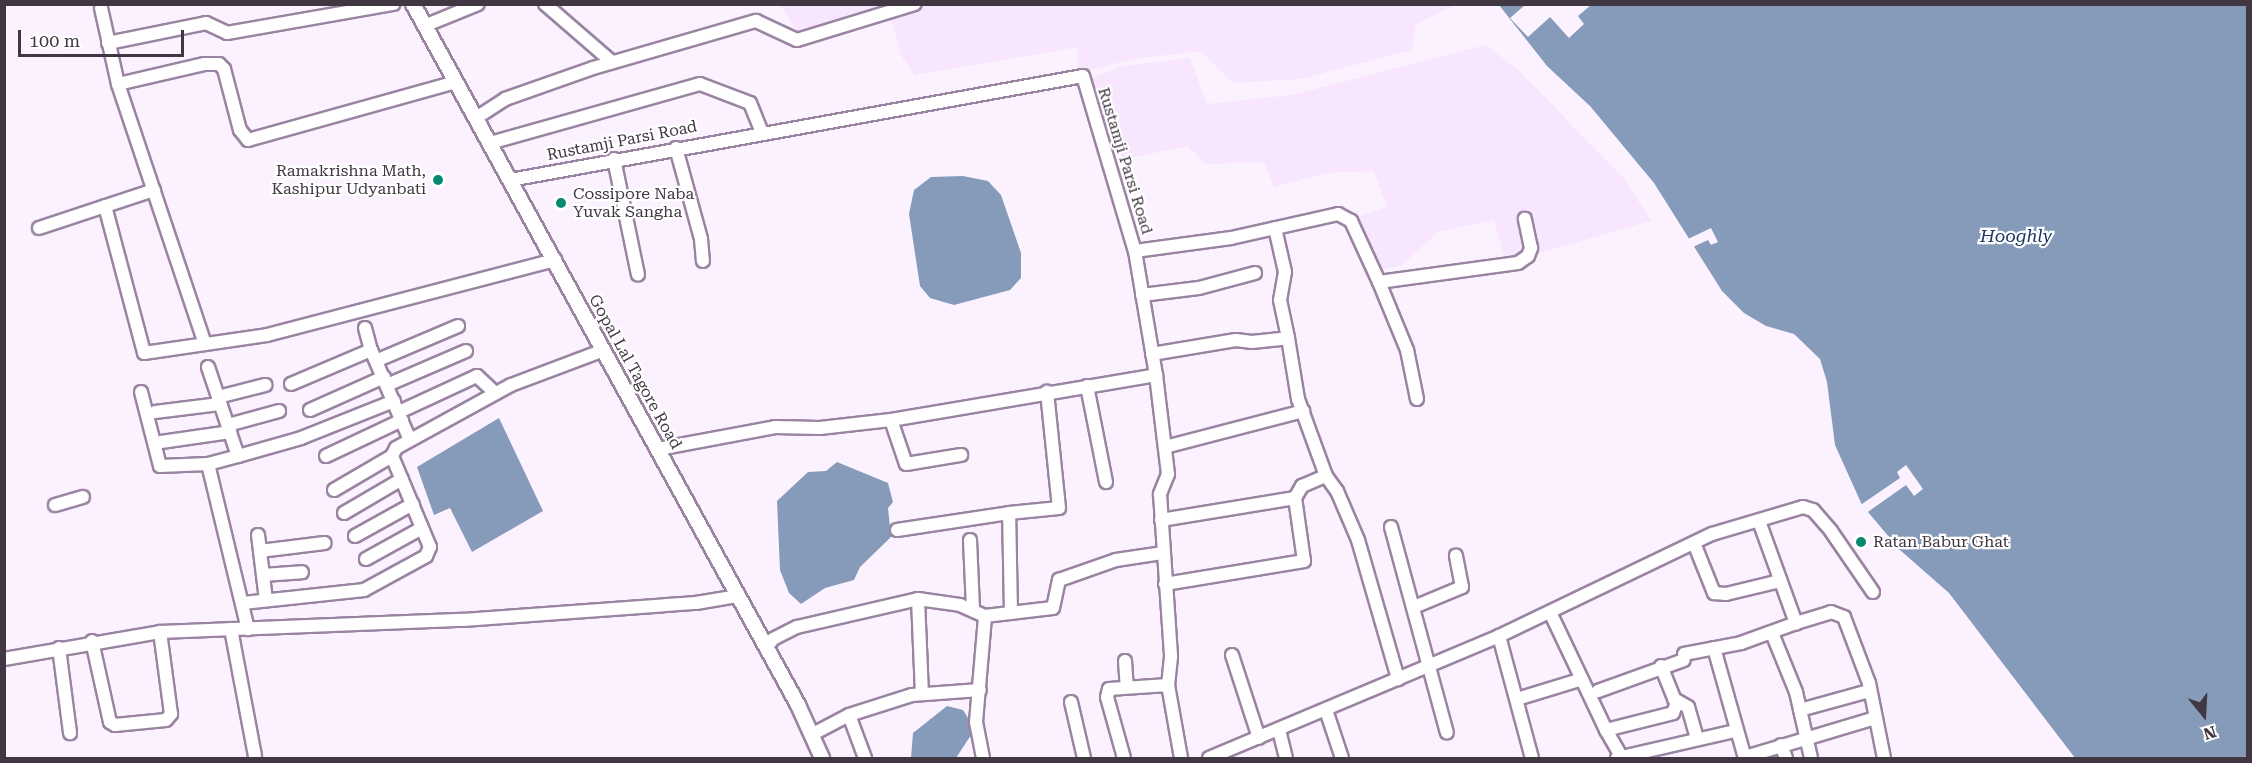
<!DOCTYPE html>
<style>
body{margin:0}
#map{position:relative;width:2252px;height:763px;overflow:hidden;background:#fcf2ff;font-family:"Roboto Serif",serif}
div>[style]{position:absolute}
.built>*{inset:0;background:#f7e6fd}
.water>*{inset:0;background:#869aba}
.pier>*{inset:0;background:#fcf2ff}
.roads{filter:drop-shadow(2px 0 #9a84a1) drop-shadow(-2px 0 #9a84a1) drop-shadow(0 2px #9a84a1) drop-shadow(0 -2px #9a84a1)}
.minor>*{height:12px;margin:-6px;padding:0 6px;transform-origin:6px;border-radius:6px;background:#fff}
.tertiary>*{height:14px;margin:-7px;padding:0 7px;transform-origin:7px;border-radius:7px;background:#fff}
.dots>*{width:16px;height:16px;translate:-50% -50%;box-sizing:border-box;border:3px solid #fff;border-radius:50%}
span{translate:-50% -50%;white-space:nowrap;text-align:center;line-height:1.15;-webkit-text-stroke:4.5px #fff;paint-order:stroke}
.street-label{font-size:16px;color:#403743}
.poi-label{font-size:16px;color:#403743}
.right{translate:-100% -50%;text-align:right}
.left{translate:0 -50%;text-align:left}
.water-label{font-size:18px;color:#1a3560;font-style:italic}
.frame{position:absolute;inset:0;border:6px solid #403743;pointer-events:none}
.north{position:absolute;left:2174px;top:685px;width:60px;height:60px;-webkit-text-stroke:4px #fff;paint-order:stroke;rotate:162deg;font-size:16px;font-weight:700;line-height:24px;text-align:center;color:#403743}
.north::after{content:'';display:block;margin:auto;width:21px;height:27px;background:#403743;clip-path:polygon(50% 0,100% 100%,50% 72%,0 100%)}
.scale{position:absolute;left:18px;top:30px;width:166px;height:27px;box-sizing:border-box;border:3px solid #403743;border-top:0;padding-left:8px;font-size:18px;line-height:21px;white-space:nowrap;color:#403743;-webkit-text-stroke:4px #fff;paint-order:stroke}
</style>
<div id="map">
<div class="built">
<i style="clip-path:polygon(780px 5px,1455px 4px,1455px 5px,1416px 24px,1412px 50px,1301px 79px,1233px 83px,1201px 51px,1134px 59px,1077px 73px,1078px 47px,915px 75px,902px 57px,888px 10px,799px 34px)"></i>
<i style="clip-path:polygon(1485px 45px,1516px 68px,1623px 177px,1651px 221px,1522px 258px,1504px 256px,1494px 220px,1438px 232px,1402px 265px,1378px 271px,1356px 217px,1387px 207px,1374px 171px,1326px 173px,1274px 187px,1264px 162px,1205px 164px,1188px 146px,1115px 161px,1089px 79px,1122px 66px,1190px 58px,1207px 104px,1292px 95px)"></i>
</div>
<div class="water">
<i style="clip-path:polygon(1499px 5px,2247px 5px,2247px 758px,2075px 758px,1949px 593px,1900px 550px,1862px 505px,1835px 445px,1827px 382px,1820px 359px,1794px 334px,1766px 326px,1744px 313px,1722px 291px,1654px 183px,1590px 106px,1547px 66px)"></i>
<i style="clip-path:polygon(963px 176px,988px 181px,1001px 195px,1021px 253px,1021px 278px,1010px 290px,954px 305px,930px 298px,920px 286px,909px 214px,914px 190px,931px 177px)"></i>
<i style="clip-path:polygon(499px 418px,543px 511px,472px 552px,450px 508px,434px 515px,417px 467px)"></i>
<i style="clip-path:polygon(837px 462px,888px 483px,893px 502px,888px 508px,891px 537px,860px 567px,854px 580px,825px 588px,801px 604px,789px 593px,780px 570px,777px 501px,808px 472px,826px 471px)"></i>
<i style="clip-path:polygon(947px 706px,963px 710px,970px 721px,971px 735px,956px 758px,911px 758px,913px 733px)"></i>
</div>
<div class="pier">
<i style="clip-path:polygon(1525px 5px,1525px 4px,1591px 5px,1578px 16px,1584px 24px,1569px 38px,1550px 17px,1528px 37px,1510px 18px)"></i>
<i style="clip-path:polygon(1711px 228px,1718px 242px,1711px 245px,1708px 240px,1693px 247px,1688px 239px)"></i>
<i style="clip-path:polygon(1906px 465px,1923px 489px,1914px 496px,1906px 485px,1865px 514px,1859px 506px,1900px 478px,1897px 472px)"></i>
</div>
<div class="roads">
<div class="minor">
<i style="left:545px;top:4px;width:89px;rotate:40.9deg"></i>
<i style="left:101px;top:8px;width:78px;rotate:77.4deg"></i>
<i style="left:118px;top:84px;width:274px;rotate:71.5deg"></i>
<i style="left:424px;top:26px;width:58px;rotate:-22.2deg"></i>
<i style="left:108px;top:43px;width:100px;rotate:-11.5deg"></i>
<i style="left:206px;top:23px;width:23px;rotate:25deg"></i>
<i style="left:227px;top:33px;width:169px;rotate:-9.9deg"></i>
<i style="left:118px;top:84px;width:88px;rotate:-13.1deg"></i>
<i style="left:204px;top:64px;width:15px"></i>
<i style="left:219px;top:64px;width:7px;rotate:45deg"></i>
<i style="left:224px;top:69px;width:63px;rotate:75.3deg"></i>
<i style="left:240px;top:130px;width:13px;rotate:51deg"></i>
<i style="left:248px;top:140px;width:216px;rotate:-15.6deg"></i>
<i style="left:476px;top:118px;width:35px;rotate:-33deg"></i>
<i style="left:505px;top:99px;width:93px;rotate:-19.4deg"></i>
<i style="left:593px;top:68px;width:170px;rotate:-16.1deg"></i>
<i style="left:756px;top:21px;width:45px;rotate:24.9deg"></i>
<i style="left:797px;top:40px;width:123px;rotate:-17deg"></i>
<i style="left:490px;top:143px;width:218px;rotate:-15.7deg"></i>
<i style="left:700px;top:84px;width:53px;rotate:20.8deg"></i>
<i style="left:750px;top:103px;width:31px;rotate:68deg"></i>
<i style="left:676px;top:148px;width:94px;rotate:74.6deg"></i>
<i style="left:701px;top:239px;width:22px;rotate:85deg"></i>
<i style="left:614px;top:159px;width:118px;rotate:78.3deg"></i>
<i style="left:510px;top:180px;width:582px;rotate:-10.29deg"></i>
<i style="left:1083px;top:76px;width:183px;rotate:73.5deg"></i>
<i style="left:1135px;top:251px;width:126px;rotate:80.4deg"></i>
<i style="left:1156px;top:375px;width:100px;rotate:83.1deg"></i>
<i style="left:1168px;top:474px;width:22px;rotate:112deg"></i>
<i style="left:1160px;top:494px;width:163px;rotate:86.1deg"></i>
<i style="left:1171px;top:657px;width:28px;rotate:96deg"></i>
<i style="left:1168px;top:685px;width:74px;rotate:79.9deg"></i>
<i style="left:105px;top:206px;width:152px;rotate:75.1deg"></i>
<i style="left:144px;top:353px;width:124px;rotate:-8.3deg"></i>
<i style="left:267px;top:335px;width:298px;rotate:-14.6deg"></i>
<i style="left:39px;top:228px;width:121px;rotate:-18.3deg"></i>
<i style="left:1275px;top:228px;width:45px;rotate:77.2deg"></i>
<i style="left:1285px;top:272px;width:28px;rotate:100deg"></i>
<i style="left:1280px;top:300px;width:39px;rotate:78deg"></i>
<i style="left:1135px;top:251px;width:97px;rotate:-7.7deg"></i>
<i style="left:1231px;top:238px;width:110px;rotate:-12.6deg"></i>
<i style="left:1338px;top:214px;width:15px;rotate:28deg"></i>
<i style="left:1351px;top:221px;width:67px;rotate:65.3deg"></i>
<i style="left:1379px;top:282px;width:74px;rotate:67.6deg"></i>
<i style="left:1407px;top:350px;width:50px;rotate:78.5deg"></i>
<i style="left:1379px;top:282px;width:140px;rotate:-7.8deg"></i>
<i style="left:1518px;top:263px;width:12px;rotate:-35deg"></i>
<i style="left:1528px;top:256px;width:9px;rotate:-69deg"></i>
<i style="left:1531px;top:248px;width:30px;rotate:-102deg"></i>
<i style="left:1142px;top:295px;width:57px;rotate:-7deg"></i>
<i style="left:1199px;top:288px;width:58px;rotate:-15deg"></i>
<i style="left:365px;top:328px;width:23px;rotate:75deg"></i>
<i style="left:371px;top:350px;width:96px;rotate:66.6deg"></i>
<i style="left:1152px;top:354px;width:85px;rotate:-9.5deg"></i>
<i style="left:1236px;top:340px;width:16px;rotate:7deg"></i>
<i style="left:1252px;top:342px;width:36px;rotate:-6deg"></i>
<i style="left:1288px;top:338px;width:62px;rotate:80.7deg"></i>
<i style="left:1298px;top:399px;width:82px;rotate:70deg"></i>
<i style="left:1326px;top:476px;width:19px;rotate:54deg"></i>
<i style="left:1337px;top:491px;width:53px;rotate:66.8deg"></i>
<i style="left:1358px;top:540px;width:145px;rotate:73.9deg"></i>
<i style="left:378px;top:360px;width:87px;rotate:-23deg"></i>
<i style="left:208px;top:367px;width:94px;rotate:71.4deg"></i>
<i style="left:238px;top:456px;width:66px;rotate:-15.9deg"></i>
<i style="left:301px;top:438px;width:100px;rotate:-21.7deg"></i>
<i style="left:291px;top:384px;width:87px;rotate:-23deg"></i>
<i style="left:387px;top:385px;width:86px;rotate:-23.3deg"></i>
<i style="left:1087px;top:386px;width:98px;rotate:78.8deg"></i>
<i style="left:141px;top:392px;width:76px;rotate:75.6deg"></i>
<i style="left:160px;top:466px;width:48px;rotate:-2.4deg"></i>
<i style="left:218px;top:397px;width:49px;rotate:-14.3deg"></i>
<i style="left:310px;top:410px;width:81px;rotate:-24deg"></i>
<i style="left:155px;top:412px;width:65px;rotate:-7deg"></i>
<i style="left:399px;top:412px;width:86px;rotate:-24.8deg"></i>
<i style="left:477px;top:376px;width:25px;rotate:43deg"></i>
<i style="left:891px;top:420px;width:46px;rotate:71.2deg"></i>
<i style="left:906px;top:464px;width:56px;rotate:-9.3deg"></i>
<i style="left:228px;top:425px;width:53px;rotate:-15.4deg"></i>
<i style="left:161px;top:442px;width:70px;rotate:-8.2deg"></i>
<i style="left:1165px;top:447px;width:143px;rotate:-14.6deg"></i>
<i style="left:658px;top:449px;width:119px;rotate:-10.6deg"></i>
<i style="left:775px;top:427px;width:45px;rotate:1.3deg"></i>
<i style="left:820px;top:428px;width:71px;rotate:-6.4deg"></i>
<i style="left:891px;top:420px;width:269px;rotate:-9.6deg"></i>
<i style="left:238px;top:456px;width:31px;rotate:165deg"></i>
<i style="left:208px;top:464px;width:170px;rotate:76.4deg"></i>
<i style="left:326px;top:456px;width:84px;rotate:-25.3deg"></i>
<i style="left:334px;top:490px;width:67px;rotate:-30.4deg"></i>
<i style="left:55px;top:505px;width:29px;rotate:-16deg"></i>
<i style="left:344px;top:513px;width:67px;rotate:-30.4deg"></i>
<i style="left:1161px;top:520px;width:136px;rotate:-9.3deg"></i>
<i style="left:1759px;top:521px;width:109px;rotate:70.1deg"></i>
<i style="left:1796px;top:623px;width:37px;rotate:-17deg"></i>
<i style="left:1831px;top:612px;width:14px;rotate:21deg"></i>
<i style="left:1844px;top:617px;width:71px;rotate:69.3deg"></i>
<i style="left:1869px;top:683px;width:76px;rotate:78.7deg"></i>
<i style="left:1391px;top:527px;width:213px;rotate:74.8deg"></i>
<i style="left:897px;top:530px;width:113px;rotate:-8.6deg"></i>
<i style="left:258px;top:535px;width:65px;rotate:83deg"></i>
<i style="left:355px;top:536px;width:66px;rotate:-28.9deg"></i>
<i style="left:970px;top:540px;width:70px;rotate:87.5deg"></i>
<i style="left:1694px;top:543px;width:54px;rotate:68.2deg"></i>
<i style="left:1714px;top:593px;width:12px;rotate:5deg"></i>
<i style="left:1726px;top:594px;width:56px;rotate:-13.5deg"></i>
<i style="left:260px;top:551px;width:65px;rotate:-7deg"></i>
<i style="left:366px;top:559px;width:64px;rotate:-29deg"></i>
<i style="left:263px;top:575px;width:39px;rotate:-4deg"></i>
<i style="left:1165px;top:584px;width:141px;rotate:-9.4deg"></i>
<i style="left:1304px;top:561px;width:64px;rotate:-98.1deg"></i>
<i style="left:1295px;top:498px;width:14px;rotate:-60deg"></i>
<i style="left:1302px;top:486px;width:26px;rotate:-23deg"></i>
<i style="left:918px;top:599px;width:95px;rotate:87.6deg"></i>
<i style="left:243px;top:603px;width:122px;rotate:-6.1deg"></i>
<i style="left:364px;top:590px;width:71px;rotate:-28.7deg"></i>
<i style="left:426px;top:556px;width:10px;rotate:-66deg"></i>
<i style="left:430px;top:547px;width:99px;rotate:-112.7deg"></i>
<i style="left:392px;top:456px;width:9px;rotate:-63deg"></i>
<i style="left:396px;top:448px;width:131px;rotate:-28.7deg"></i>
<i style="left:511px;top:385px;width:99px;rotate:-20.6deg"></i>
<i style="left:1414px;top:607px;width:52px;rotate:-22.6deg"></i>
<i style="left:1462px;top:587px;width:32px;rotate:-101deg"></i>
<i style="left:1550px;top:612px;width:131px;rotate:64.6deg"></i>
<i style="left:1606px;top:730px;width:69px;rotate:-14.2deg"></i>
<i style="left:1673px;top:713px;width:12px;rotate:-70deg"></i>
<i style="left:1011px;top:613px;width:100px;rotate:-91.1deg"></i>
<i style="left:1009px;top:513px;width:50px;rotate:-5.7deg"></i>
<i style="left:1059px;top:508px;width:117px;rotate:-95.9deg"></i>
<i style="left:231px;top:629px;width:129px;rotate:79.3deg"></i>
<i style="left:1772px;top:633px;width:64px;rotate:67.9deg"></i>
<i style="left:1796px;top:692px;width:68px;rotate:77.2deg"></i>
<i style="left:1499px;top:636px;width:126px;rotate:74.9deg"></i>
<i style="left:92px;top:641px;width:83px;rotate:77.5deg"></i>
<i style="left:110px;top:722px;width:6px;rotate:31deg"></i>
<i style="left:115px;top:725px;width:51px;rotate:-5.6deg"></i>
<i style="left:166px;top:720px;width:8px;rotate:-50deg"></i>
<i style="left:171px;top:714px;width:83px;rotate:-97.6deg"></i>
<i style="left:59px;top:648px;width:86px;rotate:82.6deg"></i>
<i style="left:766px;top:648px;width:11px;rotate:-52deg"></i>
<i style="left:773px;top:639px;width:27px;rotate:-27deg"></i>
<i style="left:797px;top:627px;width:124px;rotate:-13deg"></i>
<i style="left:918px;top:599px;width:42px;rotate:8.1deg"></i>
<i style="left:960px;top:605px;width:27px;rotate:24deg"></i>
<i style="left:985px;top:616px;width:68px;rotate:-6.7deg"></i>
<i style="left:1053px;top:608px;width:29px;rotate:-78deg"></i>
<i style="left:1059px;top:580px;width:60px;rotate:-19.3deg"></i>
<i style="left:1116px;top:560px;width:48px;rotate:-8.5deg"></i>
<i style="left:1714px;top:648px;width:114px;rotate:74.3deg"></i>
<i style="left:1684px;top:654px;width:58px;rotate:-10.9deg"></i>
<i style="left:1741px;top:643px;width:59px;rotate:-20deg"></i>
<i style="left:1232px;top:655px;width:87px;rotate:72deg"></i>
<i style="left:4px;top:659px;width:158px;rotate:-9.8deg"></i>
<i style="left:160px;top:632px;width:303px;rotate:-2.3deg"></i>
<i style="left:463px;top:620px;width:234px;rotate:-4.2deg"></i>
<i style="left:696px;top:603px;width:43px;rotate:-9.5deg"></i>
<i style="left:1125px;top:661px;width:26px;rotate:86deg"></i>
<i style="left:1661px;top:666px;width:35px;rotate:68deg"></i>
<i style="left:1674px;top:699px;width:16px;rotate:30deg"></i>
<i style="left:1688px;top:707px;width:33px;rotate:74deg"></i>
<i style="left:1598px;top:691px;width:91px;rotate:-19.8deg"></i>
<i style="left:1517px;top:699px;width:65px;rotate:-17deg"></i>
<i style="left:1071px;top:702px;width:57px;rotate:76.9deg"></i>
<i style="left:1326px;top:710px;width:51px;rotate:71.6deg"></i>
<i style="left:1800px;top:710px;width:72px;rotate:-15.4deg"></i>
<i style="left:849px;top:715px;width:46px;rotate:69.6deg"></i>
<i style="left:1279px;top:730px;width:29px;rotate:76deg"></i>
<i style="left:1606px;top:730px;width:32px;rotate:60deg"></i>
<i style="left:811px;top:735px;width:43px;rotate:-27.8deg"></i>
<i style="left:849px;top:715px;width:66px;rotate:-17.6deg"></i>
<i style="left:912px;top:695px;width:68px;rotate:-4.2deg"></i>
<i style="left:1781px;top:745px;width:14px;rotate:69deg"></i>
<i style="left:1745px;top:757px;width:136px;rotate:-16.7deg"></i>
<i style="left:983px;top:758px;width:37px;rotate:-101deg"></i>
<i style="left:976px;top:722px;width:106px;rotate:-85.1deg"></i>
<i style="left:1124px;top:758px;width:63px;rotate:-105.6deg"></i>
<i style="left:1107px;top:697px;width:8px;rotate:-76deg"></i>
<i style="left:1109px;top:689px;width:59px;rotate:-3.9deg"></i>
<i style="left:1209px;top:758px;width:315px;rotate:-22.8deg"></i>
<i style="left:1499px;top:636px;width:236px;rotate:-25.6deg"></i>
<i style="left:1712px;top:534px;width:95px;rotate:-16.5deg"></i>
<i style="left:1803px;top:507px;width:10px;rotate:17deg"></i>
<i style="left:1813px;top:510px;width:28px;rotate:49deg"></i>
<i style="left:1831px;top:531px;width:74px;rotate:55.5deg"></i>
<i style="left:1617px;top:758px;width:121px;rotate:-12.9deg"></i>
</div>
<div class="tertiary">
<i style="left:413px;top:4px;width:800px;rotate:61.22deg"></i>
<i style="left:798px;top:705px;width:58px;rotate:65.6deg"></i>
</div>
</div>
<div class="dots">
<i style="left:438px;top:180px;background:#058a6f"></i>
<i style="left:561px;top:203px;background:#058a6f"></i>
<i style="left:1861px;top:542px;background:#058a6f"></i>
</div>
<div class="street-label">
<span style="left:622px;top:141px;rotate:-11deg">Rustamji Parsi Road</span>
<span style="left:1125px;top:161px;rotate:73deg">Rustamji Parsi Road</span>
<span style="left:635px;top:372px;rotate:61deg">Gopal Lal Tagore Road</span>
</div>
<div class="poi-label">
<span class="right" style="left:426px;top:180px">Ramakrishna Math,<br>Kashipur Udyanbati</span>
<span class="left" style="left:573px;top:203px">Cossipore Naba<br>Yuvak Sangha</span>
<span class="left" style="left:1873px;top:542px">Ratan Babur Ghat</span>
</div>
<div class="water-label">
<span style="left:2016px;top:236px">Hooghly</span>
</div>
<div class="frame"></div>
<div class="north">N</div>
<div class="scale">100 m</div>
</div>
